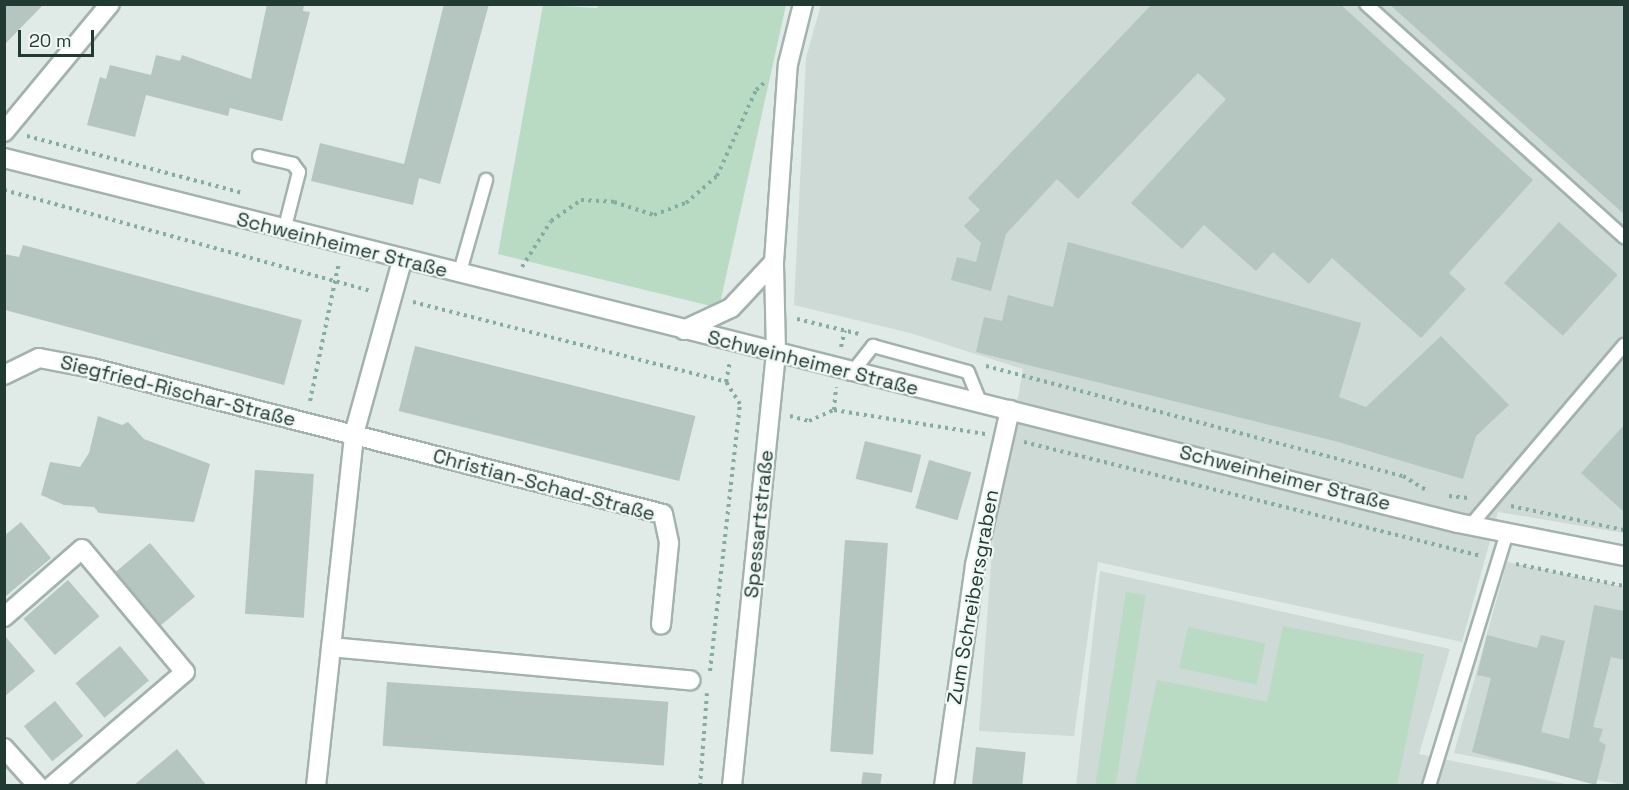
<!DOCTYPE html>
<meta charset="utf-8">
<style>
body{margin:0}
#map{position:relative;width:1629px;height:790px;overflow:hidden;background:#e0eae6;font-family:"Space Grotesk",sans-serif}
div>[style]{position:absolute}
.built>*{inset:0;background:#cedad5}
.green>*{inset:0;background:#b9dbc3;transform-origin:0 0}
.building>*{inset:0;background:#b5c5bf;transform-origin:0 0}
.path>*{height:4px;margin-top:-2px;transform-origin:0;background:repeating-linear-gradient(90deg,#82ada0 0 3px,transparent 0 7.5px)}
.roads{filter:drop-shadow(2px 0 #a3b2ad) drop-shadow(-2px 0 #a3b2ad) drop-shadow(0 2px #a3b2ad) drop-shadow(0 -2px #a3b2ad)}
.lane>*{height:12px;margin:-6px;padding:0 6px;transform-origin:6px;border-radius:6px;background:#fff}
.street>*{height:18px;margin:-9px;padding:0 9px;transform-origin:9px;border-radius:9px;background:#fff}
.secondary>*{height:18px;margin:-9px;padding:0 9px;transform-origin:9px;border-radius:9px;background:#fff}
span{translate:-50% -50%;white-space:nowrap;text-align:center;line-height:1.15;-webkit-text-stroke:4.5px #f0f7f4;paint-order:stroke}
.street-label{font-size:20px;color:#213a34}
.frame{position:absolute;inset:0;border:6px solid #213a34;pointer-events:none}
.scale{position:absolute;left:18px;top:30px;width:76px;height:27px;box-sizing:border-box;border:3px solid #213a34;border-top:0;padding-left:8px;font-size:18px;line-height:21px;white-space:nowrap;color:#213a34;-webkit-text-stroke:4px #f0f7f4;paint-order:stroke}
</style>
<div id="map">
<div class="built">
<i style="clip-path:polygon(821px 5px,1624px 5px,1624px 533px,1498px 512px,1462px 642px,1098px 562px,1074px 736px,979px 731px,993px 537px,1023px 369px,910px 333px,794px 305px,806px 58px)"></i>
<i style="clip-path:polygon(1507px 562px,1624px 587px,1624px 785px,1454px 753px)"></i>
<i style="clip-path:polygon(1100px 571px,1450px 649px,1419px 754px,1570px 785px,1076px 786px)"></i>
</div>
<div class="green">
<i style="clip-path:polygon(599px 4px,786px 5px,719px 308px,498px 254px,543px 5px,597px 8px)"></i>
<i style="left:1126px;top:592px;width:20px;height:196px;rotate:9deg"></i>
<i style="clip-path:polygon(1283px 626px,1424px 654px,1397px 785px,1135px 785px,1157px 680px,1267px 702px)"></i>
<i style="left:1188px;top:627px;width:79px;height:42px;rotate:12deg"></i>
</div>
<div class="building">
<i style="clip-path:polygon(267px 4px,304px 4px,303px 11px,310px 12px,282px 121px,230px 108px,228px 116px,146px 95px,135px 137px,87px 125px,100px 77px,106px 79px,110px 65px,151px 75px,156px 55px,180px 61px,182px 55px,251px 79px)"></i>
<i style="clip-path:polygon(444px 4px,489px 4px,440px 184px,419px 178px,413px 205px,311px 181px,320px 143px,404px 164px)"></i>
<i style="clip-path:polygon(1152px 4px,1340px 4px,1533px 180px,1449px 273px,1466px 289px,1421px 338px,1332px 258px,1309px 284px,1273px 252px,1256px 271px,1204px 225px,1182px 249px,1131px 203px,1226px 99px,1198px 73px,1078px 199px,1057px 179px,1006px 234px,991px 291px,951px 280px,957px 257px,976px 262px,981px 243px,964px 226px,980px 210px,968px 198px)"></i>
<i style="clip-path:polygon(1389px 4px,1624px 4px,1624px 214px)"></i>
<i style="clip-path:polygon(4px 5px,43px 5px,4px 45px)"></i>
<i style="left:1559px;top:222px;width:79px;height:82px;rotate:42deg"></i>
<i style="clip-path:polygon(1068px 242px,1361px 323px,1339px 397px,1366px 407px,1441px 336px,1509px 405px,1476px 436px,1463px 479px,1335px 441px,976px 352px,984px 317px,1002px 321px,1008px 295px,1053px 307px)"></i>
<i style="clip-path:polygon(23px 245px,302px 320px,284px 385px,5px 310px,4px 254px,19px 257px)"></i>
<i style="left:415px;top:346px;width:289px;height:67px;rotate:14deg"></i>
<i style="clip-path:polygon(98px 416px,122px 425px,128px 422px,144px 439px,210px 464px,194px 522px,99px 513px,94px 507px,64px 505px,41px 495px,50px 462px,80px 467px,89px 453px)"></i>
<i style="clip-path:polygon(1624px 425px,1624px 512px,1581px 473px)"></i>
<i style="left:865px;top:441px;width:58px;height:39px;rotate:14deg"></i>
<i style="left:929px;top:460px;width:44px;height:50px;rotate:16deg"></i>
<i style="left:255px;top:470px;width:59px;height:144px;rotate:4deg"></i>
<i style="clip-path:polygon(21px 522px,51px 558px,6px 596px,4px 536px)"></i>
<i style="left:845px;top:540px;width:43px;height:212px;rotate:4deg"></i>
<i style="left:150px;top:543px;width:70px;height:45px;rotate:50deg"></i>
<i style="left:68px;top:580px;width:48px;height:59px;rotate:49deg"></i>
<i style="clip-path:polygon(1594px 605px,1624px 611px,1624px 660px,1611px 657px,1593px 727px,1603px 729px,1599px 741px,1606px 745px,1596px 785px,1472px 752px,1491px 678px,1477px 675px,1487px 635px,1537px 648px,1541px 635px,1565px 641px,1541px 732px,1569px 739px)"></i>
<i style="clip-path:polygon(4px 635px,35px 671px,4px 697px)"></i>
<i style="left:120px;top:646px;width:45px;height:58px;rotate:50deg"></i>
<i style="left:387px;top:682px;width:282px;height:64px;rotate:4deg"></i>
<i style="left:55px;top:701px;width:45px;height:40px;rotate:51deg"></i>
<i style="left:976px;top:747px;width:50px;height:39px;rotate:6deg"></i>
<i style="clip-path:polygon(177px 749px,207px 786px,133px 786px)"></i>
<i style="clip-path:polygon(863px 772px,882px 774px,880px 786px,861px 786px)"></i>
</div>
<div class="path">
<i style="left:27px;top:136px;width:223px;rotate:14.8deg"></i>
<i style="left:4px;top:190px;width:381px;rotate:15.4deg"></i>
<i style="left:522px;top:267px;width:54px;rotate:-57.8deg"></i>
<i style="left:551px;top:221px;width:37px;rotate:-35deg"></i>
<i style="left:581px;top:200px;width:33px;rotate:3deg"></i>
<i style="left:614px;top:202px;width:42px;rotate:18deg"></i>
<i style="left:654px;top:215px;width:34px;rotate:-21deg"></i>
<i style="left:686px;top:203px;width:41px;rotate:-41.1deg"></i>
<i style="left:717px;top:176px;width:94px;rotate:-65.6deg"></i>
<i style="left:756px;top:90px;width:11px;rotate:-41deg"></i>
<i style="left:413px;top:302px;width:323px;rotate:14.3deg"></i>
<i style="left:797px;top:319px;width:64px;rotate:13.6deg"></i>
<i style="left:841px;top:347px;width:17px;rotate:-77deg"></i>
<i style="left:986px;top:366px;width:431px;rotate:14.8deg"></i>
<i style="left:1403px;top:476px;width:29px;rotate:31deg"></i>
<i style="left:310px;top:401px;width:142px;rotate:-78.2deg"></i>
<i style="left:834px;top:410px;width:153px;rotate:9deg"></i>
<i style="left:790px;top:416px;width:20px;rotate:15deg"></i>
<i style="left:809px;top:421px;width:27px;rotate:-24deg"></i>
<i style="left:834px;top:410px;width:23px;rotate:-85deg"></i>
<i style="left:1024px;top:442px;width:470px;rotate:14deg"></i>
<i style="left:1449px;top:496px;width:19px;rotate:6deg"></i>
<i style="left:1511px;top:506px;width:116px;rotate:12deg"></i>
<i style="left:1516px;top:564px;width:110px;rotate:11.5deg"></i>
<i style="left:710px;top:671px;width:269px;rotate:-83.6deg"></i>
<i style="left:740px;top:404px;width:26px;rotate:-122deg"></i>
<i style="left:726px;top:382px;width:21px;rotate:-79deg"></i>
<i style="left:700px;top:786px;width:93px;rotate:-85.7deg"></i>
</div>
<div class="roads">
<div class="lane">
<i style="left:1366px;top:4px;width:348px;rotate:42.1deg"></i>
<i style="left:259px;top:156px;width:35px;rotate:13deg"></i>
<i style="left:293px;top:164px;width:10px;rotate:53deg"></i>
<i style="left:299px;top:172px;width:61px;rotate:104.3deg"></i>
<i style="left:459px;top:275px;width:99px;rotate:-74.1deg"></i>
<i style="left:851px;top:374px;width:36px;rotate:-52deg"></i>
<i style="left:873px;top:346px;width:98px;rotate:15.3deg"></i>
<i style="left:968px;top:372px;width:35px;rotate:68deg"></i>
<i style="left:1470px;top:526px;width:238px;rotate:-49.6deg"></i>
<i style="left:1429px;top:786px;width:263px;rotate:-72.9deg"></i>
</div>
<div class="street">
<i style="left:4px;top:132px;width:166px;rotate:-50.4deg"></i>
<i style="left:4px;top:375px;width:39px;rotate:-26deg"></i>
<i style="left:39px;top:358px;width:54px;rotate:10.7deg"></i>
<i style="left:92px;top:368px;width:589px;rotate:14.34deg"></i>
<i style="left:663px;top:514px;width:30px;rotate:78deg"></i>
<i style="left:669px;top:543px;width:82px;rotate:95.6deg"></i>
<i style="left:4px;top:617px;width:103px;rotate:-41.1deg"></i>
<i style="left:82px;top:549px;width:160px;rotate:50.1deg"></i>
<i style="left:185px;top:672px;width:175px;rotate:139.4deg"></i>
<i style="left:331px;top:647px;width:361px;rotate:5.3deg"></i>
<i style="left:4px;top:748px;width:51px;rotate:48.2deg"></i>
<i style="left:316px;top:786px;width:354px;rotate:-83.8deg"></i>
<i style="left:354px;top:434px;width:180px;rotate:-74.5deg"></i>
<i style="left:944px;top:786px;width:223px;rotate:-82deg"></i>
<i style="left:975px;top:565px;width:159px;rotate:-77.3deg"></i>
</div>
<div class="secondary">
<i style="left:4px;top:158px;width:1499px;rotate:14.09deg"></i>
<i style="left:1458px;top:523px;width:169px;rotate:11.2deg"></i>
<i style="left:684px;top:330px;width:52px;rotate:-25.1deg"></i>
<i style="left:731px;top:308px;width:63px;rotate:-46.9deg"></i>
<i style="left:732px;top:786px;width:435px;rotate:-84.2deg"></i>
<i style="left:776px;top:353px;width:91px;rotate:-91.3deg"></i>
<i style="left:774px;top:262px;width:198px;rotate:-86deg"></i>
<i style="left:788px;top:64px;width:62px;rotate:-76deg"></i>
</div>
</div>
<div class="street-label">
<span style="left:342px;top:245px;rotate:14deg">Schweinheimer Straße</span>
<span style="left:813px;top:363px;rotate:14deg">Schweinheimer Straße</span>
<span style="left:178px;top:391px;rotate:14deg">Siegfried-Rischar-Straße</span>
<span style="left:1285px;top:478px;rotate:14deg">Schweinheimer Straße</span>
<span style="left:544px;top:485px;rotate:15deg">Christian-Schad-Straße</span>
<span style="left:759px;top:524px;rotate:-84deg">Spessartstraße</span>
<span style="left:973px;top:597px;rotate:-80deg">Zum Schreibersgraben</span>
</div>
<div class="frame"></div>
<div class="scale">20 m</div>
</div>
